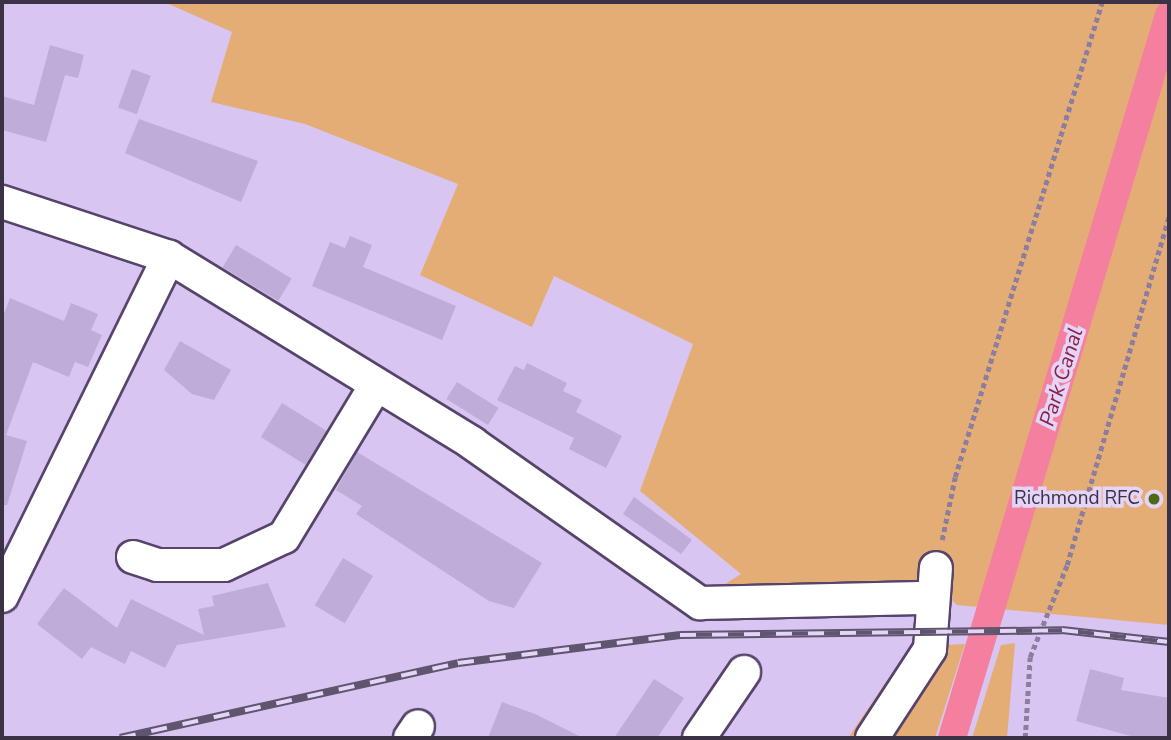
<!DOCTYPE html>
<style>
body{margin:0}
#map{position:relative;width:1171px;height:740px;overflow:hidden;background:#d8c5f2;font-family:"Nunito Sans",sans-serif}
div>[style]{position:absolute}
.green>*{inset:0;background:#e5ad76}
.canal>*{height:28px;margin:-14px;padding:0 14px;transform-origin:14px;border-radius:14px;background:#f47f9e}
.building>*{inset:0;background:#bfacd8;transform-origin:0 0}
.path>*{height:4.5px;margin-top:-2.25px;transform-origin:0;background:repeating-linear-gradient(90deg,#8c7e9e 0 5px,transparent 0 8.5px)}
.roads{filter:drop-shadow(2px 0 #56446b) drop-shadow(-2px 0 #56446b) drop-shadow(0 2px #56446b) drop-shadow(0 -2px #56446b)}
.minor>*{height:32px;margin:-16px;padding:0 16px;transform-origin:16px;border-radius:16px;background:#fff}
.rail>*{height:8px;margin-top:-4px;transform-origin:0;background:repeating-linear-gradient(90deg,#e3d4f8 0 16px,#60556e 0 32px);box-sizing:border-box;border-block:2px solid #60556e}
.dots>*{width:19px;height:19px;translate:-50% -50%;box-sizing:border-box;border:4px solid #e3d4f8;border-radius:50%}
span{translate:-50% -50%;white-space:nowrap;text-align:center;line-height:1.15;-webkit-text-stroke:7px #e3d4f8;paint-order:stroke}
.poi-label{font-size:19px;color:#3b3345}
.right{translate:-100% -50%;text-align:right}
.water-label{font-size:21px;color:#8a2246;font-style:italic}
.frame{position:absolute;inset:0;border:4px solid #3b3345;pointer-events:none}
</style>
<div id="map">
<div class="green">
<i style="clip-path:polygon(164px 2px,1169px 2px,1169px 625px,957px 605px,940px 589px,714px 591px,741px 574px,640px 491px,693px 344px,554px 276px,532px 327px,420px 275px,458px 184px,305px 124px,211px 102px,232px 32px)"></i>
<i style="clip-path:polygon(1015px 643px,1007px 738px,972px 738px,1001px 645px)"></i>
<i style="clip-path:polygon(965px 644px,935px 738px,848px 738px,910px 647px)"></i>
</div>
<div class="canal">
<i style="left:952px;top:738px;width:755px;rotate:-73.29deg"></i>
</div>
<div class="building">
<i style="clip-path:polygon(50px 45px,84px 55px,78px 78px,65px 75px,46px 142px,2px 130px,2px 96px,34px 105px)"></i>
<i style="left:132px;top:69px;width:20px;height:41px;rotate:20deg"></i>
<i style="clip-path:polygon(139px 119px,258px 161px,241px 202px,125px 153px)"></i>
<i style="clip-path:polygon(350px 236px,372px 245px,363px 267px,456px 306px,442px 340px,312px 286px,330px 242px,345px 248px)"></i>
<i style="left:236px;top:245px;width:65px;height:26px;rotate:31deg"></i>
<i style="clip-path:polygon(10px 298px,64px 321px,71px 303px,98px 314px,91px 330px,102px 335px,88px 367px,75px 362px,69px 377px,33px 362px,6px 435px,27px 441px,7px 505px,2px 505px,2px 319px)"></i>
<i style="clip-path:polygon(180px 341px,231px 370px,214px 400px,192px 394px,164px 370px)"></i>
<i style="clip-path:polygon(527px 363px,567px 383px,563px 391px,582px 400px,576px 412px,622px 436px,606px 468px,569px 449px,574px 438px,497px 400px,515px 366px,524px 370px)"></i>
<i style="left:457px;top:382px;width:49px;height:20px;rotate:32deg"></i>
<i style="left:282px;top:403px;width:53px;height:40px;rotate:32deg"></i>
<i style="clip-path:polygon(357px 452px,542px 563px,514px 608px,489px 601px,356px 514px,362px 506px,336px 490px)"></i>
<i style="clip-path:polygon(634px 497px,692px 540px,681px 554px,623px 514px)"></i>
<i style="left:343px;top:558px;width:35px;height:55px;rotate:31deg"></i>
<i style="clip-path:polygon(268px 583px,286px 627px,177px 645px,165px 668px,131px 651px,125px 664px,91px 647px,82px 659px,37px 624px,64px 588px,117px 628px,131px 599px,204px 635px,198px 609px,214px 606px,212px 596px)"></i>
<i style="clip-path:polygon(1090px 669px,1124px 678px,1121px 690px,1169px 698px,1169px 738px,1138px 738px,1076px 721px)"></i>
<i style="clip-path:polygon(654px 679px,684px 698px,657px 738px,614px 738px)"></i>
<i style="clip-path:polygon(502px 702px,535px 714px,583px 738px,488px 738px)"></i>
</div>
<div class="path">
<i style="left:942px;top:540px;width:64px;rotate:-78.3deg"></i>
<i style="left:955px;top:477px;width:497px;rotate:-72.8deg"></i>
<i style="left:1025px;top:738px;width:81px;rotate:-86.5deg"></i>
<i style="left:1030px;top:657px;width:99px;rotate:-68.1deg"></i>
<i style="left:1067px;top:565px;width:363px;rotate:-73.7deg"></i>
</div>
<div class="roads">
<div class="minor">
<i style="left:2px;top:202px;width:176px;rotate:18.2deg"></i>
<i style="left:169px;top:257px;width:356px;rotate:31.5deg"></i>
<i style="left:472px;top:443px;width:279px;rotate:35.1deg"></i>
<i style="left:700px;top:603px;width:221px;rotate:-1.3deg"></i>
<i style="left:921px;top:598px;width:14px;rotate:36deg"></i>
<i style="left:133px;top:557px;width:25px;rotate:18deg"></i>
<i style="left:157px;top:565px;width:67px"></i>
<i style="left:224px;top:565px;width:66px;rotate:-25deg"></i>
<i style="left:284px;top:537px;width:175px;rotate:-58.8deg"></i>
<i style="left:2px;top:596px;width:378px;rotate:-63.8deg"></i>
<i style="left:410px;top:738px;width:14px;rotate:-56deg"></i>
<i style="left:699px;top:738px;width:80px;rotate:-55.7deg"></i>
<i style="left:872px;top:738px;width:106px;rotate:-56.9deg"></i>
<i style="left:930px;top:649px;width:81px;rotate:-85.8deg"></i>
</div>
</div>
<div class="rail">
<i style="left:120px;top:738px;width:346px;rotate:-12.5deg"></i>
<i style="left:458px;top:663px;width:224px;rotate:-7.2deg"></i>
<i style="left:680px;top:635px;width:382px;rotate:-0.7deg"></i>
<i style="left:1062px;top:630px;width:108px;rotate:6.4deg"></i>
</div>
<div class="dots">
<i style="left:1154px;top:499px;background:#516817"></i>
</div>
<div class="poi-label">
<span class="right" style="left:1140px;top:499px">Richmond RFC</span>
</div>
<div class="water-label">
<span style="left:1061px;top:377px;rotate:-73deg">Park Canal</span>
</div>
<div class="frame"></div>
</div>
